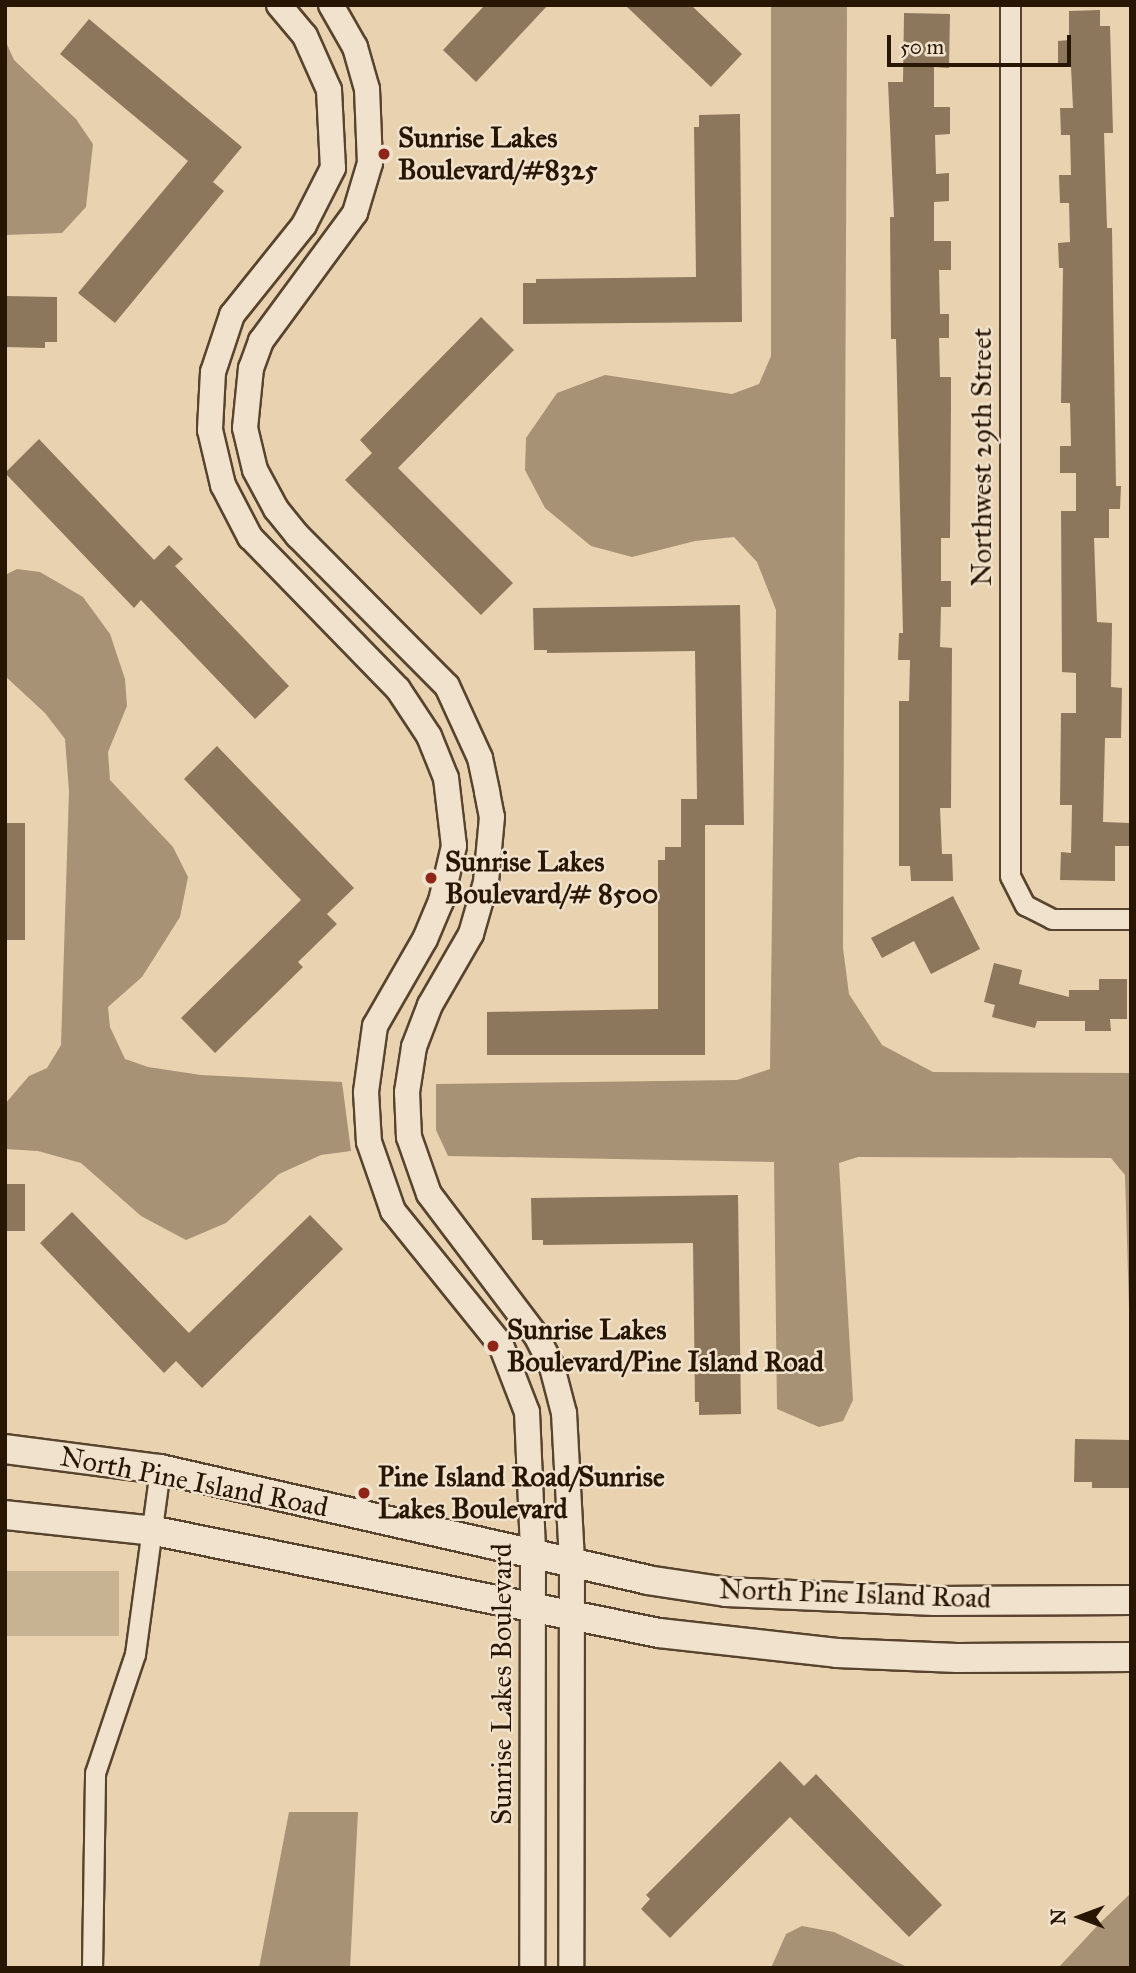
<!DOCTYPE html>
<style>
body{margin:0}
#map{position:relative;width:1136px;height:1973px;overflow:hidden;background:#e8d2b0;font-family:"IM FELL Great Primer",serif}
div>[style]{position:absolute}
.green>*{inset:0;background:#c7b292;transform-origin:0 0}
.water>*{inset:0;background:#a79275}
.building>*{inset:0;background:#8c775c;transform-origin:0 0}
.roads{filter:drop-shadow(2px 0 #58442e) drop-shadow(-2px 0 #58442e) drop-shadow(0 2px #58442e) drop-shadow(0 -2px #58442e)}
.minor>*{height:19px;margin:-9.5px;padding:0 9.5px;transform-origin:9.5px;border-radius:9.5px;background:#f0e2cc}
.tertiary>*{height:24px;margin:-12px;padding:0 12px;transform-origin:12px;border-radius:12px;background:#f0e2cc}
.secondary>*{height:28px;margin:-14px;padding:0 14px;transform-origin:14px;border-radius:14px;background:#f0e2cc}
.dots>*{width:19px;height:19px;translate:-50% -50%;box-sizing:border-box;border:4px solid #f0e2cc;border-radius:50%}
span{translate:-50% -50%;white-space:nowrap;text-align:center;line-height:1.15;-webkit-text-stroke:5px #f0e2cc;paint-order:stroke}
.poi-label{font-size:28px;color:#281502;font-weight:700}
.left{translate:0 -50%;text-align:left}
.street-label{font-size:28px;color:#281502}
.frame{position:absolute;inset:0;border:7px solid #281502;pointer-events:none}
.north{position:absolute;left:1045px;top:1882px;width:70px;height:70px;-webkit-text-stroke:5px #f0e2cc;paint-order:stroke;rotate:270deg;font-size:19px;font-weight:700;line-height:28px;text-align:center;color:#281502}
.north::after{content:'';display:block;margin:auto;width:24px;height:32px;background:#281502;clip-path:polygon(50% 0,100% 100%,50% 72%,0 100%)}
.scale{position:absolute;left:887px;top:35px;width:184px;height:32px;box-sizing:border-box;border:4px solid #281502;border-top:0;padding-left:9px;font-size:21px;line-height:24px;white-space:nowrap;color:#281502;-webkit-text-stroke:5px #f0e2cc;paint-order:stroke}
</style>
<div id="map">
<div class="green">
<i style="left:5px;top:1571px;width:114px;height:65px"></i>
</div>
<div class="water">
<i style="clip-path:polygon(771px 5px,847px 5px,843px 948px,849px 994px,882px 1045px,933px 1072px,1131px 1073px,1131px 1374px,1125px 1175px,1111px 1158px,858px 1157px,839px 1163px,853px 1400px,843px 1421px,819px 1427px,777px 1409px,774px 1162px,448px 1156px,436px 1130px,436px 1084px,737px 1080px,770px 1069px,776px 610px,757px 562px,734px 537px,695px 541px,632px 557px,591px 546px,545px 508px,525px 470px,526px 438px,557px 393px,605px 375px,732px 394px,759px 384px,771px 356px)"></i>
<i style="clip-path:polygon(5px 40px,14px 60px,76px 119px,93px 144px,86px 207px,62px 233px,5px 235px)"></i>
<i style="clip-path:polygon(17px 569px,40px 572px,83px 597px,110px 634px,125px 679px,127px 706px,108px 752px,110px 780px,173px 847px,188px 877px,180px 917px,142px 977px,108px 1007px,110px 1027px,125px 1059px,148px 1067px,201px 1075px,342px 1082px,351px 1151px,321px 1155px,279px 1174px,226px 1223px,186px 1240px,141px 1216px,81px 1163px,38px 1151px,5px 1149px,5px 1104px,29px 1076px,47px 1068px,61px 1045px,69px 791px,65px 739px,45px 713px,5px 676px,5px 575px)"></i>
<i style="clip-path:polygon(289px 1812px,358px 1812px,350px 1968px,259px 1968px)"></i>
<i style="clip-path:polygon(1131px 1893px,1131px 1968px,1058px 1968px,1099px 1924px)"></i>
<i style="clip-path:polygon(802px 1926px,834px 1932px,909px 1968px,771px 1968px,786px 1934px)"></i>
</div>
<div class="building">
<i style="clip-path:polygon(485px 5px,548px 5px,476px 82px,443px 50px)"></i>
<i style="clip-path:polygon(625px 5px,691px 5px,742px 54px,711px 87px)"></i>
<i style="clip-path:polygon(1100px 10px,1100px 26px,1110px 26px,1113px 133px,1104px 133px,1107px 228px,1112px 228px,1116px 486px,1121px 486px,1120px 509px,1109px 509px,1109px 538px,1094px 538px,1097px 622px,1112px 623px,1111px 687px,1122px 688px,1121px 738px,1105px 738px,1103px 822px,1130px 823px,1130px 846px,1115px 846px,1115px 881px,1060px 880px,1061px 852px,1071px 853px,1072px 805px,1060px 805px,1061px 713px,1076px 713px,1076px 673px,1062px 672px,1061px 511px,1076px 511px,1076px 473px,1060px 473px,1060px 446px,1071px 446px,1070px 403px,1061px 403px,1063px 268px,1059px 268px,1058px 243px,1070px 242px,1069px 203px,1060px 203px,1059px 175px,1071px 175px,1070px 135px,1061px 135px,1060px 108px,1073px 108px,1071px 67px,1058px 67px,1058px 41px,1069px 40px,1069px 11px)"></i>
<i style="clip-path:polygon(904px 13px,950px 14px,949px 68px,934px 67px,934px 107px,950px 107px,950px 134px,935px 135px,936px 174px,949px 173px,949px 201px,934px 202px,934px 241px,951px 241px,951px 270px,939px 270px,940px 314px,949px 314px,949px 338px,939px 338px,940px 377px,951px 377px,951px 405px,950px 538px,941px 538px,941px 581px,951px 581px,951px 607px,941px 607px,940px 647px,952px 648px,951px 808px,940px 808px,942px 854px,952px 854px,953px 881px,911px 881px,910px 866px,899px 866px,899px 701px,909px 701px,910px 660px,898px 660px,899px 633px,903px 633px,896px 339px,891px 339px,890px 217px,894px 217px,888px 82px,903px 82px)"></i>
<i style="clip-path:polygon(89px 19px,242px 147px,213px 182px,224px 191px,115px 323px,78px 293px,188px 161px,60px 54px)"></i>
<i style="clip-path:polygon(740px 114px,742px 322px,523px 324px,523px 283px,536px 283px,536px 279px,696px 277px,694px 127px,699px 127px,699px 115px)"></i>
<i style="clip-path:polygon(5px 296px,57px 297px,57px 342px,45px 342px,45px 348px,5px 347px)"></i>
<i style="clip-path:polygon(481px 317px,514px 350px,398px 468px,513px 583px,481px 615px,345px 480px,372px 453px,360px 440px)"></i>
<i style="clip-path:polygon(39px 439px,154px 560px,169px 545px,183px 559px,175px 566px,289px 686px,255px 719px,141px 600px,134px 608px,5px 473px)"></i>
<i style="clip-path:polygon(740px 605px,744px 825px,705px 825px,705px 1055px,487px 1055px,487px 1012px,658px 1009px,658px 860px,665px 860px,665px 847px,681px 847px,681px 799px,697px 799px,695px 651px,547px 653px,547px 650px,534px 650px,533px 608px)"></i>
<i style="clip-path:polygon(217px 746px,354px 888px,327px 914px,337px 924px,298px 962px,303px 967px,215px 1053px,181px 1018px,301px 900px,184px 779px)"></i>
<i style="left:5px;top:823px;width:20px;height:117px"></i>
<i style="clip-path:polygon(953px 896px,980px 949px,931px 974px,914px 941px,882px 958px,871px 938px)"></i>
<i style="clip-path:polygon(994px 963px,1022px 970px,1019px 984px,1069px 997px,1069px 990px,1099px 990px,1099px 979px,1127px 979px,1127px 1019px,1110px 1019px,1111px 1031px,1085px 1031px,1085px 1021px,1037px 1021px,1035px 1028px,992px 1017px,995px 1005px,984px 1002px)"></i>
<i style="left:5px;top:1184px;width:20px;height:47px"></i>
<i style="clip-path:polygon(738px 1195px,741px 1414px,699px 1415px,699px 1402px,695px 1402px,693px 1243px,543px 1245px,543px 1240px,532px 1240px,531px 1198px)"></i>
<i style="clip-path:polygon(72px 1212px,189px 1333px,310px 1215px,343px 1249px,202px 1388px,176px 1361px,164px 1373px,40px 1243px)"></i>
<i style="clip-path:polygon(1075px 1439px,1131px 1440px,1131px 1488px,1092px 1488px,1092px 1482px,1074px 1482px)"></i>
<i style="clip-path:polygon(780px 1761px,804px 1786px,816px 1774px,942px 1905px,909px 1937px,790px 1817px,670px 1938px,641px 1909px,650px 1899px,646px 1895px)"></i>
</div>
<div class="roads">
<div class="minor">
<i style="left:1010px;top:5px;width:871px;rotate:90deg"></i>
<i style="left:1010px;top:876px;width:33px;rotate:63deg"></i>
<i style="left:1025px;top:905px;width:30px;rotate:27deg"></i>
<i style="left:1052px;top:919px;width:79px"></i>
<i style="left:92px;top:1968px;width:195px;rotate:-89.1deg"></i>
<i style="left:95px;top:1773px;width:126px;rotate:-71.4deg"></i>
<i style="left:135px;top:1654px;width:187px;rotate:-82.3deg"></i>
</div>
<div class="tertiary">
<i style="left:279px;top:5px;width:40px;rotate:50deg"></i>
<i style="left:305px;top:36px;width:59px;rotate:66deg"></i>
<i style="left:329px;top:90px;width:78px;rotate:87.1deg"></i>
<i style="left:333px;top:168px;width:64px;rotate:117deg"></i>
<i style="left:304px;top:225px;width:115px;rotate:128.7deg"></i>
<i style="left:232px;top:315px;width:60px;rotate:108.4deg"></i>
<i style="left:213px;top:372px;width:58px;rotate:93deg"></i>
<i style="left:210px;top:430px;width:57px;rotate:76.7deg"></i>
<i style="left:223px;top:485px;width:59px;rotate:62.6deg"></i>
<i style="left:250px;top:537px;width:212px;rotate:45.8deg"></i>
<i style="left:398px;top:689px;width:56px;rotate:56.6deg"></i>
<i style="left:429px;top:736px;width:45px;rotate:68deg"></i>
<i style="left:446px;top:778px;width:68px;rotate:83.3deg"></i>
<i style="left:454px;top:846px;width:57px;rotate:103.3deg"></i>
<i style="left:441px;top:901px;width:41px;rotate:112.8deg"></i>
<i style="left:425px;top:939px;width:100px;rotate:119.9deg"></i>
<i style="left:375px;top:1026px;width:67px;rotate:97.8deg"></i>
<i style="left:366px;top:1092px;width:50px;rotate:86.6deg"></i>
<i style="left:369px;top:1142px;width:73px;rotate:70.8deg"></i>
<i style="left:393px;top:1211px;width:172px;rotate:51.1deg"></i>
<i style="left:501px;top:1345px;width:72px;rotate:68.8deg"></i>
<i style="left:527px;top:1412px;width:140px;rotate:87.5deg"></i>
<i style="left:533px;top:1552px;width:416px;rotate:90.1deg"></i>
<i style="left:331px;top:5px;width:48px;rotate:60.3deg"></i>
<i style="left:355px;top:47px;width:44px;rotate:74.1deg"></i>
<i style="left:367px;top:89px;width:74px;rotate:87.7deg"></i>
<i style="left:370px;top:163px;width:52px;rotate:106.7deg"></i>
<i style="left:355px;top:213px;width:159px;rotate:126.3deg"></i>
<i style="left:261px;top:341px;width:29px;rotate:110deg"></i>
<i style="left:251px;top:368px;width:60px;rotate:95.7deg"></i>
<i style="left:245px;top:428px;width:43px;rotate:76.6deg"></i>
<i style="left:255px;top:470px;width:44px;rotate:61.7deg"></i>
<i style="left:276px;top:509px;width:35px;rotate:51deg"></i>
<i style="left:298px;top:536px;width:211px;rotate:45.2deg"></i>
<i style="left:447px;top:686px;width:79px;rotate:65.4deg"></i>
<i style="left:480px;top:758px;width:35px;rotate:78deg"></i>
<i style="left:487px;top:792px;width:25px;rotate:79deg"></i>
<i style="left:492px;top:817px;width:65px;rotate:95.3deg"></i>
<i style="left:486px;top:882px;width:54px;rotate:106.1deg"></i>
<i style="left:471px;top:934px;width:82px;rotate:120deg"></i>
<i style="left:430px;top:1005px;width:45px;rotate:110.9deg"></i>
<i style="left:414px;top:1047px;width:46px;rotate:98.8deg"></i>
<i style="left:407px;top:1092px;width:45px;rotate:87.5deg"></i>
<i style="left:409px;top:1137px;width:60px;rotate:70.7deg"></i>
<i style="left:429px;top:1194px;width:179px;rotate:52.9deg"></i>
<i style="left:537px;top:1337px;width:34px;rotate:63deg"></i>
<i style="left:552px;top:1367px;width:48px;rotate:75.4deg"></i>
<i style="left:564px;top:1413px;width:147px;rotate:86.9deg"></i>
<i style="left:572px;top:1560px;width:408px;rotate:90.1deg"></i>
</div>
<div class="secondary">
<i style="left:5px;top:1449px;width:156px;rotate:7.4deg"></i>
<i style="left:160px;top:1469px;width:499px;rotate:12.8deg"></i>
<i style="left:647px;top:1580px;width:80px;rotate:8.6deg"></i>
<i style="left:726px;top:1592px;width:209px;rotate:2.5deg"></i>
<i style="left:935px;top:1601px;width:196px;rotate:-0.3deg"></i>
<i style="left:5px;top:1515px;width:151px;rotate:6.1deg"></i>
<i style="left:155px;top:1531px;width:514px;rotate:11.44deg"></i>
<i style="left:659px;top:1633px;width:179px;rotate:6.4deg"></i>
<i style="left:837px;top:1653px;width:120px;rotate:2.4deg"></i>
<i style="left:957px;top:1658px;width:174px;rotate:-0.3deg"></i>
</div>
</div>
<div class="dots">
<i style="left:384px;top:154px;background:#8f2418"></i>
<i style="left:431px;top:878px;background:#8f2418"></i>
<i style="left:493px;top:1346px;background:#8f2418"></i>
<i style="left:364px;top:1493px;background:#8f2418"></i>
</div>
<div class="poi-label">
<span class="left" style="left:398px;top:154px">Sunrise Lakes<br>Boulevard/#8325</span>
<span class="left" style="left:445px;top:878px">Sunrise Lakes<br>Boulevard/# 8500</span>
<span class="left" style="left:507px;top:1346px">Sunrise Lakes<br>Boulevard/Pine Island Road</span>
<span class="left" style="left:378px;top:1493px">Pine Island Road/Sunrise<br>Lakes Boulevard</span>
</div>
<div class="street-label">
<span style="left:982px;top:457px;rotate:-90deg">Northwest 29th Street</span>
<span style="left:194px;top:1482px;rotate:11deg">North Pine Island Road</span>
<span style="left:855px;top:1594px;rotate:2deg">North Pine Island Road</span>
<span style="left:502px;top:1684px;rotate:-90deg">Sunrise Lakes Boulevard</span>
</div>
<div class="frame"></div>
<div class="north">N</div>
<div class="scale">50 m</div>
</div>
